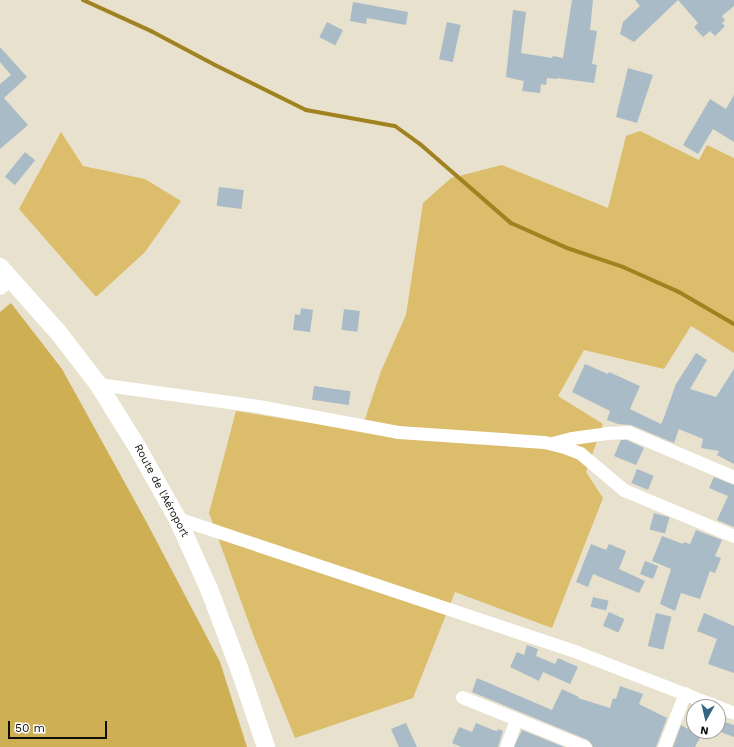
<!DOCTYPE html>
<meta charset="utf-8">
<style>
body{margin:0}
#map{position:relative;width:734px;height:747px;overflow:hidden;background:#e8e1cd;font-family:"Work Sans",sans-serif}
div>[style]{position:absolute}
.green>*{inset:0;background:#dbbd6b}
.forest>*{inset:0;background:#cfaf54}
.stream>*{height:4px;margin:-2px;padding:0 2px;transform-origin:2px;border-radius:2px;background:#a18221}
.building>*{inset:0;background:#a8bbc7;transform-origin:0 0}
.street>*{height:13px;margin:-6.5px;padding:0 6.5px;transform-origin:6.5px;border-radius:6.5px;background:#fff}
.secondary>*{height:18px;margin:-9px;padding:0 9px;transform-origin:9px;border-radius:9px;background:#fff}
span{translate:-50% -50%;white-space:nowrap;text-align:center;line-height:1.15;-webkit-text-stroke:3.5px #fff;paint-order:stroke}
.street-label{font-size:11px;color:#0f0d07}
.north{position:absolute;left:686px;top:699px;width:40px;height:40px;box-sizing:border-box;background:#fff;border:1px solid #9f9e9c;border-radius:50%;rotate:188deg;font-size:11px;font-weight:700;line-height:16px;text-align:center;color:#0f0d07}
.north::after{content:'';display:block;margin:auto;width:14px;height:18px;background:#336683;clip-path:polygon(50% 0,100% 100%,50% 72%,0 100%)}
.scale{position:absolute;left:8px;top:721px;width:99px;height:18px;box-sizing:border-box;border:2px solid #0f0d07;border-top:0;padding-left:5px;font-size:12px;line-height:14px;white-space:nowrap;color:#0f0d07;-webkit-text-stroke:3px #fff;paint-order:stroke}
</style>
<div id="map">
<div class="green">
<i style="clip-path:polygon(640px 131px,699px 160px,707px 145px,734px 158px,734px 353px,691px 326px,664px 369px,584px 350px,558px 396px,603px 424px,586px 472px,603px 498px,552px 628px,455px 592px,413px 698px,295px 738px,254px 637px,209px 513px,236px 411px,361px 431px,381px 371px,406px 315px,423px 203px,451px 178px,502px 165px,608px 208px,626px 136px)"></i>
<i style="clip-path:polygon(61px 132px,83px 166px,145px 179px,181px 201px,145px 252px,96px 297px,19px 209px)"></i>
</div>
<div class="forest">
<i style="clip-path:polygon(11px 303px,62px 369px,147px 523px,220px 662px,247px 747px,0 747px,0 312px)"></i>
</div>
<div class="stream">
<i style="left:83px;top:0;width:75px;rotate:24.5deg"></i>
<i style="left:151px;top:31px;width:72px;rotate:28deg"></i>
<i style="left:215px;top:65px;width:102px;rotate:26.3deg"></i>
<i style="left:306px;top:110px;width:90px;rotate:10.2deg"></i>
<i style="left:395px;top:126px;width:31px;rotate:36deg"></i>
<i style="left:420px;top:144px;width:121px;rotate:41deg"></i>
<i style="left:511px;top:223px;width:61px;rotate:24.1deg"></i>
<i style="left:567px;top:248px;width:59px;rotate:18.7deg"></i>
<i style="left:623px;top:267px;width:61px;rotate:24.1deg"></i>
<i style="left:679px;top:292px;width:64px;rotate:30.2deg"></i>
</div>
<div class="building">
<i style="clip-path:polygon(572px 0,593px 0,590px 30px,597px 31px,592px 64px,597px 65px,594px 83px,557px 78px,557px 79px,547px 78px,546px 85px,541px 84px,540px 93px,522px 91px,524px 81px,506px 77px,513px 10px,526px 12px,521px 53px,552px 58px,553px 56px,563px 58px)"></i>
<i style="clip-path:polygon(635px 0,678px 0,634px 42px,620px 34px,623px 22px,640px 6px)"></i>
<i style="clip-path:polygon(678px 0,734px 0,734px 6px,722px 16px,725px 20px,722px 23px,725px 26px,715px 36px,710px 31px,703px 37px,694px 27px,698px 23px)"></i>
<i style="clip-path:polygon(353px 2px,408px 12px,406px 25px,367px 18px,366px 24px,350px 21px)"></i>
<i style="left:327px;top:22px;width:18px;height:17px;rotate:27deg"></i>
<i style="left:447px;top:22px;width:14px;height:38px;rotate:12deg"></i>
<i style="clip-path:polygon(0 47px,27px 77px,4px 98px,28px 125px,0 149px,0 84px,11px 75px,0 62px)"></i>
<i style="clip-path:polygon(628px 68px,653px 75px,637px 123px,616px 117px)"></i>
<i style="clip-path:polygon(734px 95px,734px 142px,713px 129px,698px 154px,683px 145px,710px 99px,726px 109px)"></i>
<i style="left:25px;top:152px;width:13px;height:32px;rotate:39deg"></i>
<i style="left:219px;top:187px;width:25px;height:19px;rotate:7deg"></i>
<i style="clip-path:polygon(301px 308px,313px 310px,310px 332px,293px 330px,295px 314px,300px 315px)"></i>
<i style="left:344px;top:309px;width:16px;height:21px;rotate:7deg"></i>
<i style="clip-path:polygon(696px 353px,707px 360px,690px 389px,716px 397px,734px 369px,734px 464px,717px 455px,719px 451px,701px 448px,703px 439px,679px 429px,674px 443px,631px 425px,618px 424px,607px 420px,610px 411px,572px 392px,585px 364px,608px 374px,609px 372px,640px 386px,630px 409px,661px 424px,663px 420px,676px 384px)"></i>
<i style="left:314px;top:386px;width:37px;height:14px;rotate:8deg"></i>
<i style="clip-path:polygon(621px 440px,627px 440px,644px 448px,636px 465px,614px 456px)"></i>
<i style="left:637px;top:469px;width:18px;height:15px;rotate:22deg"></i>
<i style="clip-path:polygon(714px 477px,734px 485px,734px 527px,717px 520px,728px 496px,709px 488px)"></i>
<i style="left:654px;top:513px;width:16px;height:17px;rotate:15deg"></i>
<i style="clip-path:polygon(696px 530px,722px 540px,715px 556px,721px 558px,715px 573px,710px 571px,700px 599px,681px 593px,675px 611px,660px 604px,671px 569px,652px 561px,662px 536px,683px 544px,684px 542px,690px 544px)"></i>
<i style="clip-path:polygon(591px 544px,606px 550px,609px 544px,626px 551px,619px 569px,645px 581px,639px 593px,593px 574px,588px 587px,576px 582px)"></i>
<i style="left:645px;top:561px;width:14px;height:14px;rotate:21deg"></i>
<i style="left:593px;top:597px;width:16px;height:10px;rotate:14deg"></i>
<i style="left:609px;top:612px;width:17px;height:15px;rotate:24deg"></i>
<i style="left:656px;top:613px;width:16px;height:34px;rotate:14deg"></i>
<i style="clip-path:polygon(704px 613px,734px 626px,734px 673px,708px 664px,717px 639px,697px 631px)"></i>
<i style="clip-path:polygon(527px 645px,538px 649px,536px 656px,555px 664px,558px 658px,578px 667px,570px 684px,543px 672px,539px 681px,510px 667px,517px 652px,524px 655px)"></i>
<i style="clip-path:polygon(477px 678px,552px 710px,562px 689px,579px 697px,578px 698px,610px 708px,613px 698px,616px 699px,620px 686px,643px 694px,639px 704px,667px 718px,656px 747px,593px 747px,588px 740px,472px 692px)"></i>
<i style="clip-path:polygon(718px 720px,734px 725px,734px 737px,718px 731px)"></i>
<i style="clip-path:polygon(406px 723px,417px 747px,399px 747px,391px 729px)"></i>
<i style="clip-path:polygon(476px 723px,493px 730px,497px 731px,498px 729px,503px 731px,498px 747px,461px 747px,452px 743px,459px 727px,472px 732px)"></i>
<i style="clip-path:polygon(681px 725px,701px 736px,695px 747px,673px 747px)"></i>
<i style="clip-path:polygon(522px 730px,564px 747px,514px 747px)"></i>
</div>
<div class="street">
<i style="left:0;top:288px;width:14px;rotate:-39deg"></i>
<i style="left:98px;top:384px;width:162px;rotate:7.8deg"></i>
<i style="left:258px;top:406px;width:142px;rotate:10.5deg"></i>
<i style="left:398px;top:432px;width:146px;rotate:3.9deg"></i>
<i style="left:544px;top:442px;width:17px;rotate:13deg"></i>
<i style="left:561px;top:446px;width:20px;rotate:20deg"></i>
<i style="left:580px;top:453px;width:57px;rotate:40.1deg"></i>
<i style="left:624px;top:490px;width:119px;rotate:22.7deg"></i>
<i style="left:552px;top:443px;width:21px;rotate:-14deg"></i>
<i style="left:572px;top:438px;width:35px;rotate:-8deg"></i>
<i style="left:607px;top:433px;width:21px;rotate:-3deg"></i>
<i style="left:628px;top:432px;width:115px;rotate:23deg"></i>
<i style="left:177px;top:518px;width:422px;rotate:18.5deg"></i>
<i style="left:577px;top:652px;width:168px;rotate:21.2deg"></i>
<i style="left:462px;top:697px;width:133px;rotate:22.1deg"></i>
<i style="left:506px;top:747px;width:30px;rotate:-70deg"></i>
<i style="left:664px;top:747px;width:58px;rotate:-68.7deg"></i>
</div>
<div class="secondary">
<i style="left:0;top:267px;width:87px;rotate:48.3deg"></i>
<i style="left:58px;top:332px;width:66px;rotate:52.4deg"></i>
<i style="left:98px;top:384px;width:72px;rotate:58.1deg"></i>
<i style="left:136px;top:445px;width:84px;rotate:60.7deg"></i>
<i style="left:177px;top:518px;width:78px;rotate:65.7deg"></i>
<i style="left:209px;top:589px;width:85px;rotate:69.2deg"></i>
<i style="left:239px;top:668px;width:83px;rotate:71.1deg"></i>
</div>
<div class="street-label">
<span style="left:161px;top:491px;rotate:62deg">Route de l'Aéroport</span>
</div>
<div class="north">N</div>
<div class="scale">50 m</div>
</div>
